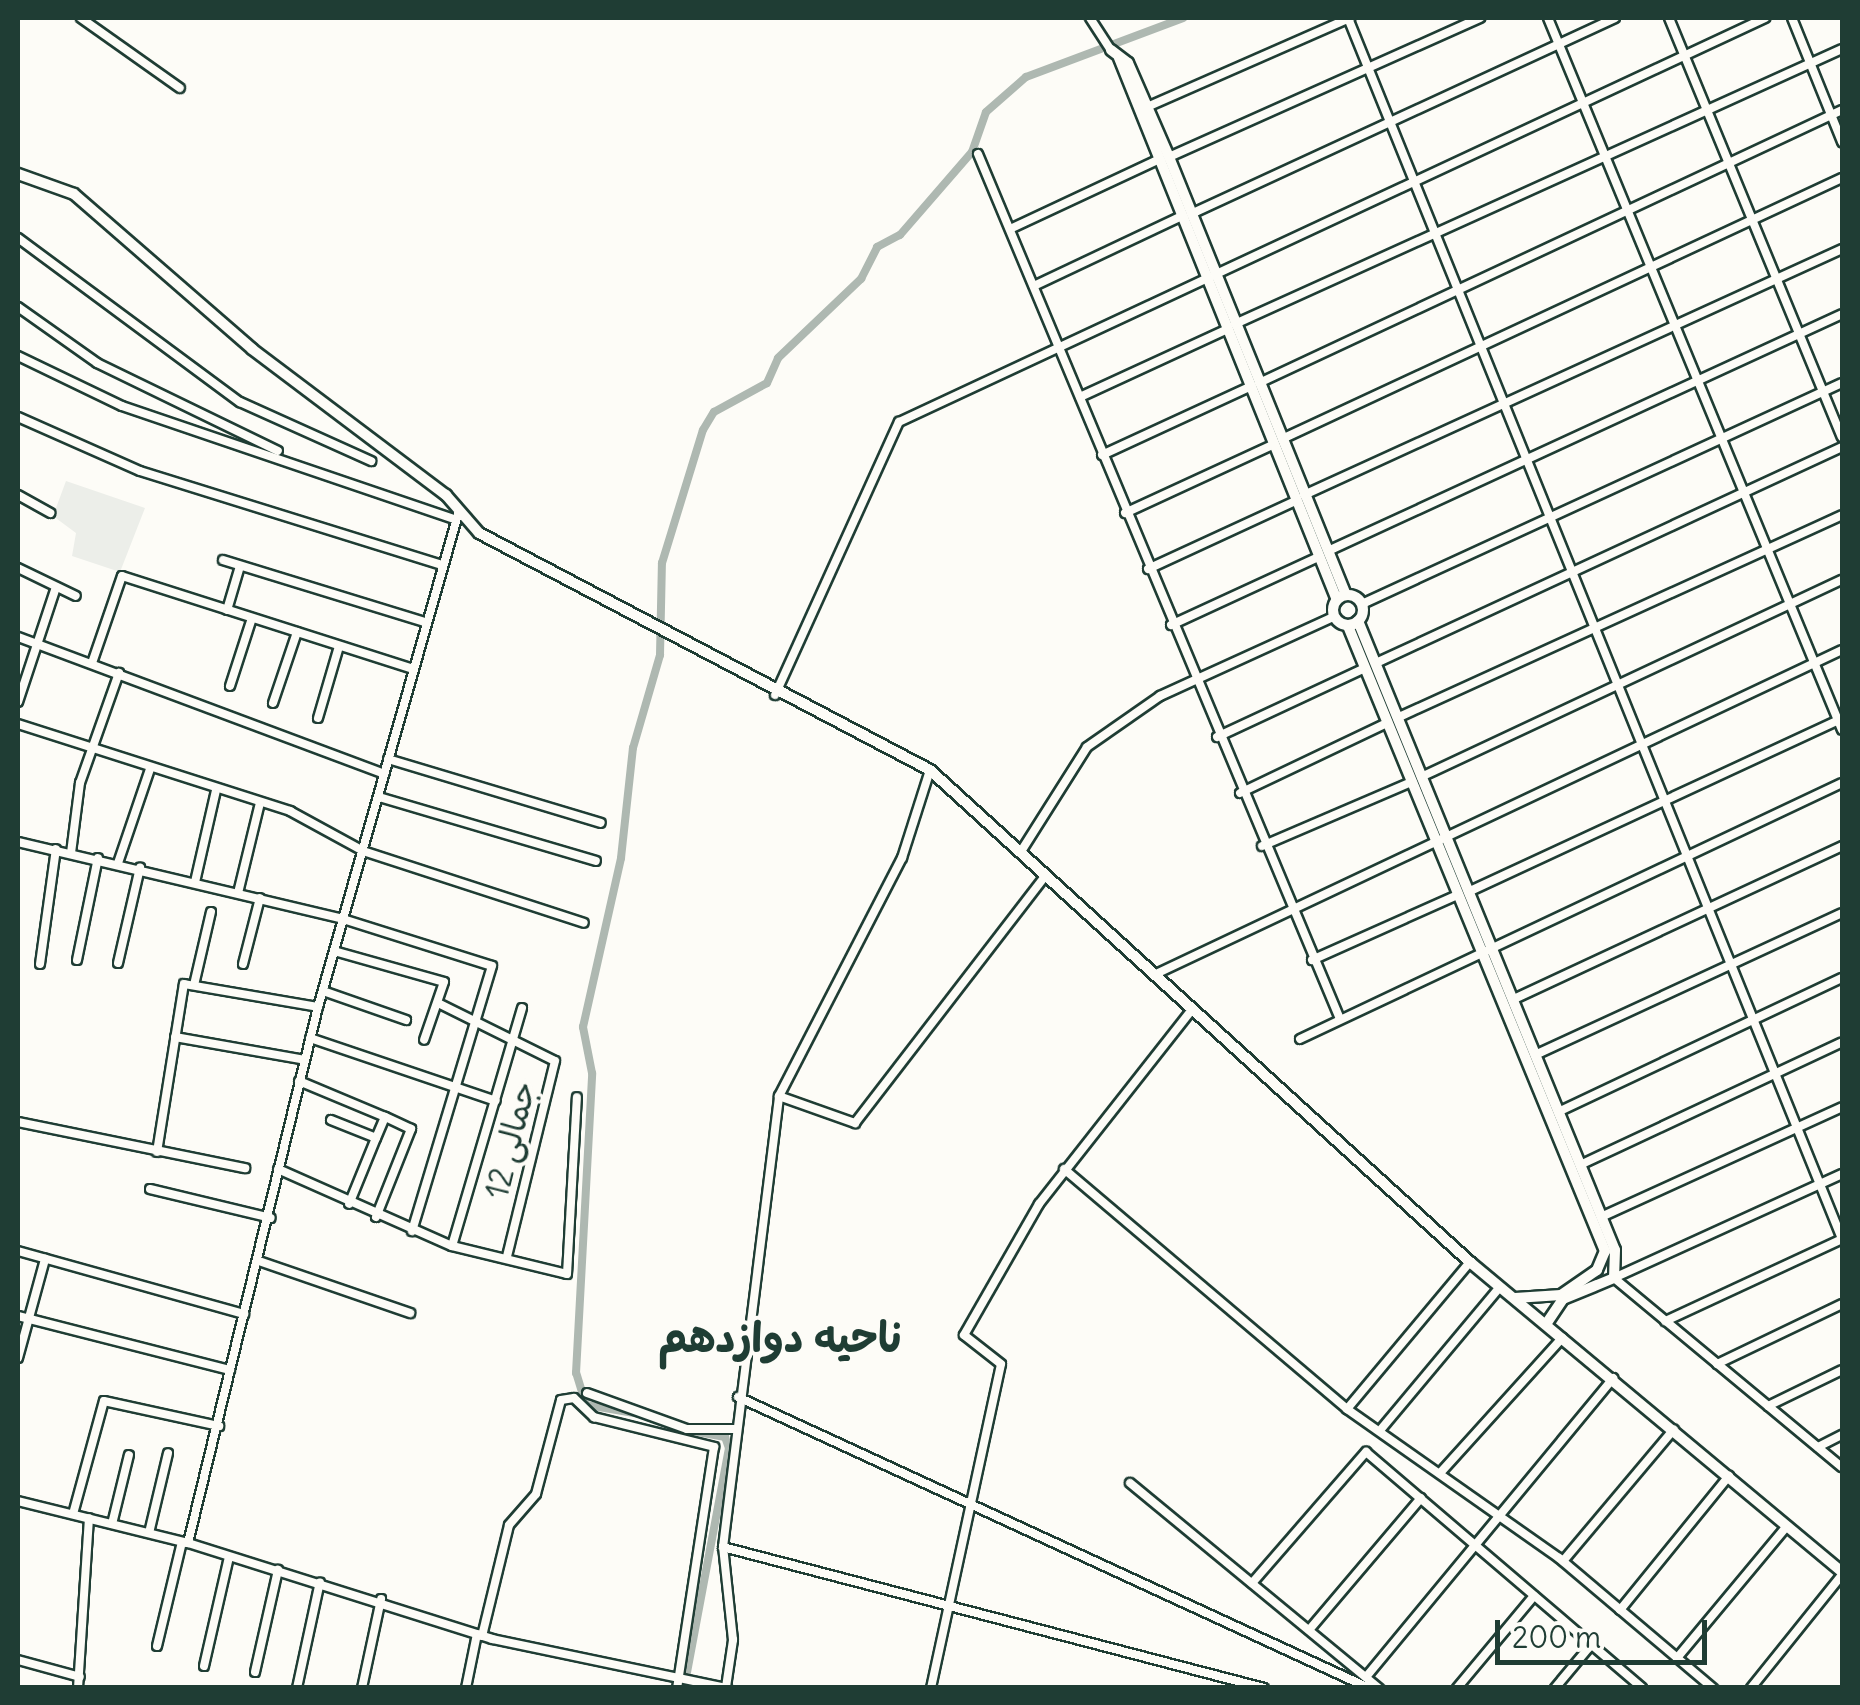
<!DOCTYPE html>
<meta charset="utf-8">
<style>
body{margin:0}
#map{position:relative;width:1860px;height:1705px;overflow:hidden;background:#fdfcf7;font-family:Delius,"Playpen Sans Arabic",sans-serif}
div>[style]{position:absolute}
.built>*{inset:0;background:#eceee9}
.canal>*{height:8px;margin:-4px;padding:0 4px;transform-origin:4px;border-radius:4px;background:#aeb8b1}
.roads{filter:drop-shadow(2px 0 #1f3d34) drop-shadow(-2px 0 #1f3d34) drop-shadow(0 2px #1f3d34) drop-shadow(0 -2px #1f3d34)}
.street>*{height:8px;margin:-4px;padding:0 4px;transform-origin:4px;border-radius:4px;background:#fdfcf7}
.secondary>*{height:10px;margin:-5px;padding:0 5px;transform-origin:5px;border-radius:5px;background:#fdfcf7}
.secondary>.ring{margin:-5px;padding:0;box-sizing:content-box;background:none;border:10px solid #fdfcf7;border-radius:50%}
span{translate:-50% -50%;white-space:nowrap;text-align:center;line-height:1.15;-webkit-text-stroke:8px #fdfcf7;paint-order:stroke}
.street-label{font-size:32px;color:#1f3d34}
.district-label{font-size:42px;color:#1f3d34;font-weight:700}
.frame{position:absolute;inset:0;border:20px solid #1f3d34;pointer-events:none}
.scale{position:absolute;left:1495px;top:1620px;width:212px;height:45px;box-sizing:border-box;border:5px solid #1f3d34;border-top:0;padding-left:12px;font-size:30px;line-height:35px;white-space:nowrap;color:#1f3d34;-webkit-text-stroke:8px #fdfcf7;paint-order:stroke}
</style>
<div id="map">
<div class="built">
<i style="clip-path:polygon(66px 481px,145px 508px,120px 572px,72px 556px,76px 533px,53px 516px)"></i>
</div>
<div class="canal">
<i style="left:640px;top:1414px;width:55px;rotate:-170.5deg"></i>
<i style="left:586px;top:1405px;width:34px;rotate:-107deg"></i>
<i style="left:576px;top:1373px;width:300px;rotate:-86.9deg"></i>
<i style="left:592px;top:1073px;width:47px;rotate:-101.1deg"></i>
<i style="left:583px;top:1027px;width:173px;rotate:-77.3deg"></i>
<i style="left:621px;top:858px;width:111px;rotate:-83.8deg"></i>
<i style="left:633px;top:748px;width:97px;rotate:-73.8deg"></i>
<i style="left:660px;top:655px;width:92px;rotate:-88.8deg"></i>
<i style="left:662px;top:563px;width:139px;rotate:-72.9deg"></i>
<i style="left:703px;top:430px;width:21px;rotate:-59deg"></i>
<i style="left:714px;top:412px;width:60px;rotate:-28.7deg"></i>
<i style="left:767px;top:383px;width:27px;rotate:-66deg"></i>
<i style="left:778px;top:358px;width:115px;rotate:-43.6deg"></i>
<i style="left:861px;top:279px;width:36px;rotate:-63deg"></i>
<i style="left:877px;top:247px;width:26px;rotate:-28deg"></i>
<i style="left:900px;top:235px;width:110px;rotate:-49.1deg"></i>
<i style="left:972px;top:152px;width:42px;rotate:-70.7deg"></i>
<i style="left:986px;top:112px;width:53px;rotate:-41.2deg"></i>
<i style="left:1026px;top:77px;width:168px;rotate:-20.6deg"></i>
<i style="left:676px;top:1428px;width:50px;rotate:10.4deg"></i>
<i style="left:725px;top:1437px;width:12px;rotate:70deg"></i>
<i style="left:729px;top:1448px;width:244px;rotate:100.6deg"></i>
</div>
<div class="roads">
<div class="street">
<i style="left:81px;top:18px;width:121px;rotate:35.3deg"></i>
<i style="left:1090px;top:18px;width:38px;rotate:57deg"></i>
<i style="left:1348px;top:18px;width:1317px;rotate:67.97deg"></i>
<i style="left:1842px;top:1239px;width:195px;rotate:155.1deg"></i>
<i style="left:1548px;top:18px;width:770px;rotate:67.56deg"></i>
<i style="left:1669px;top:18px;width:453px;rotate:67.6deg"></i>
<i style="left:1792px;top:18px;width:134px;rotate:68deg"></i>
<i style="left:1147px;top:107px;width:222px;rotate:-23.7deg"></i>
<i style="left:978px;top:154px;width:938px;rotate:67.29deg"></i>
<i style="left:1169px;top:157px;width:341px;rotate:-24.1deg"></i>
<i style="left:1191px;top:214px;width:467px;rotate:-24.8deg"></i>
<i style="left:1010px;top:229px;width:162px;rotate:-25.1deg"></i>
<i style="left:18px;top:238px;width:276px;rotate:36.5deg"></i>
<i style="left:240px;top:402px;width:144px;rotate:24.2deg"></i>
<i style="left:1034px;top:286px;width:161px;rotate:-25.3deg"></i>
<i style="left:18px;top:307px;width:97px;rotate:35.3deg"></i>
<i style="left:97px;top:363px;width:201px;rotate:25.9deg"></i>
<i style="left:1235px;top:324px;width:666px;rotate:-24.37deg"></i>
<i style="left:18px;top:356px;width:115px;rotate:25.7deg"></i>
<i style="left:122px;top:406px;width:353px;rotate:18.8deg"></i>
<i style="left:1259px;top:383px;width:644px;rotate:-25.09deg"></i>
<i style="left:1080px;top:397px;width:161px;rotate:-24.7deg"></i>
<i style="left:18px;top:417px;width:133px;rotate:23.9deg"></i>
<i style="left:140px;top:471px;width:315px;rotate:17.3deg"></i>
<i style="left:1282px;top:439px;width:618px;rotate:-24.99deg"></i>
<i style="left:1102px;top:455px;width:162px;rotate:-24.8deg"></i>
<i style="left:18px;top:495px;width:37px;rotate:29deg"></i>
<i style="left:1304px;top:495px;width:592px;rotate:-24.57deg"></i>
<i style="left:1125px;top:513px;width:162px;rotate:-24.8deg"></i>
<i style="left:1328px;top:551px;width:566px;rotate:-24.75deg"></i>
<i style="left:223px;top:560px;width:210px;rotate:17.1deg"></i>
<i style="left:18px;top:568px;width:64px;rotate:25.8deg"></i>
<i style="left:1148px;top:569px;width:162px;rotate:-24.8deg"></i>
<i style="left:1362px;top:604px;width:528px;rotate:-24.72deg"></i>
<i style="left:227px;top:610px;width:46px;rotate:-73.5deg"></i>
<i style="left:1171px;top:625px;width:162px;rotate:-24.8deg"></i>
<i style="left:18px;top:637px;width:391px;rotate:20.5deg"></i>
<i style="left:92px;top:663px;width:92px;rotate:-71deg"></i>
<i style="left:122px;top:576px;width:302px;rotate:17.7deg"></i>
<i style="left:1376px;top:663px;width:514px;rotate:-24.87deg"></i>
<i style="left:230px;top:686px;width:71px;rotate:-72.1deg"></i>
<i style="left:775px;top:695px;width:300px;rotate:-65.6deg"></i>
<i style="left:899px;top:422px;width:956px;rotate:-25.01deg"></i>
<i style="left:18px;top:702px;width:121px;rotate:-71.7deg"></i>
<i style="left:273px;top:703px;width:75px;rotate:-71.3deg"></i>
<i style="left:318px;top:718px;width:75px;rotate:-73.7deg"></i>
<i style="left:1397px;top:718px;width:489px;rotate:-24.5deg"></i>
<i style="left:18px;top:724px;width:286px;rotate:17.7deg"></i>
<i style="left:290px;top:811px;width:83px;rotate:28.7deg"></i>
<i style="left:363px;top:851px;width:232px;rotate:18deg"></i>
<i style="left:1217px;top:737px;width:163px;rotate:-25deg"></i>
<i style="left:388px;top:759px;width:222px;rotate:16.7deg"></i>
<i style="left:1421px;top:777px;width:465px;rotate:-25.1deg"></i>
<i style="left:1240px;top:793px;width:163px;rotate:-25.5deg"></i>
<i style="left:379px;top:797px;width:226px;rotate:16.4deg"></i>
<i style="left:18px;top:842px;width:334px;rotate:13.3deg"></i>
<i style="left:343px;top:919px;width:156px;rotate:17.5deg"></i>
<i style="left:492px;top:966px;width:277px;rotate:106.8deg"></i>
<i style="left:1262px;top:846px;width:162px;rotate:-23.2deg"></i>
<i style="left:71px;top:853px;width:71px;rotate:-82.7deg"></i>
<i style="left:80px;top:783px;width:117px;rotate:-70.5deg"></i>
<i style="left:1020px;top:853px;width:125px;rotate:-57.7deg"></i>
<i style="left:1087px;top:747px;width:89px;rotate:-34.9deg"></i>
<i style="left:1160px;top:696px;width:190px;rotate:-24.5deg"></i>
<i style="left:118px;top:863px;width:99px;rotate:-71.2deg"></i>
<i style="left:195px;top:882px;width:94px;rotate:-77.1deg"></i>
<i style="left:1468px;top:892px;width:412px;rotate:-24.9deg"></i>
<i style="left:238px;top:893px;width:93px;rotate:-76.3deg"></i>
<i style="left:334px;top:951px;width:114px;rotate:15.7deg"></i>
<i style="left:444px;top:982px;width:61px;rotate:109deg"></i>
<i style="left:77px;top:960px;width:104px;rotate:-78.4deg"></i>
<i style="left:1312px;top:960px;width:159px;rotate:-24.1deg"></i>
<i style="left:118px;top:963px;width:98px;rotate:-77deg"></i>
<i style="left:40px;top:964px;width:116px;rotate:-82.1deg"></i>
<i style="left:243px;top:964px;width:68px;rotate:-75.6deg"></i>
<i style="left:1158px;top:973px;width:756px;rotate:-25.28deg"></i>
<i style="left:194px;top:985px;width:75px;rotate:-76.9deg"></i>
<i style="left:323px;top:991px;width:88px;rotate:19.3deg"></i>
<i style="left:1514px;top:999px;width:362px;rotate:-25deg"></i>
<i style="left:440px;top:1004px;width:128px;rotate:26.4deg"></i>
<i style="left:555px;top:1061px;width:202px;rotate:103.8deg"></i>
<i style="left:175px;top:1037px;width:132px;rotate:10deg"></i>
<i style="left:310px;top:1038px;width:196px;rotate:18.7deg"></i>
<i style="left:1300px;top:1039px;width:599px;rotate:-25.28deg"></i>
<i style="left:1535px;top:1055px;width:338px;rotate:-24.8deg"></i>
<i style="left:299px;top:1081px;width:93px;rotate:22.7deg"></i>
<i style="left:385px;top:1117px;width:23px;rotate:113deg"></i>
<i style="left:779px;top:1096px;width:81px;rotate:19.6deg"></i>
<i style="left:855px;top:1123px;width:312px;rotate:-52.4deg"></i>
<i style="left:1558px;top:1112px;width:314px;rotate:-25.3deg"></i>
<i style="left:331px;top:1120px;width:48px;rotate:21.8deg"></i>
<i style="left:376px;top:1138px;width:71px;rotate:112.2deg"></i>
<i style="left:18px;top:1122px;width:232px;rotate:11.5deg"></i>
<i style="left:157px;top:1152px;width:170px;rotate:-80.9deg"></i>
<i style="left:184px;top:984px;width:136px;rotate:9.7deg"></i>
<i style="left:1580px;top:1165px;width:289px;rotate:-25.1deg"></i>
<i style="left:278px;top:1169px;width:190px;rotate:23.9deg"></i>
<i style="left:452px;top:1246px;width:118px;rotate:13.7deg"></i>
<i style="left:567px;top:1274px;width:177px;rotate:-86.8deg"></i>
<i style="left:1064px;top:1169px;width:371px;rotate:40.3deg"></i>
<i style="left:1347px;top:1409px;width:259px;rotate:35.1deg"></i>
<i style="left:1559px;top:1558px;width:202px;rotate:40.2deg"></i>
<i style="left:1842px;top:1174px;width:251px;rotate:155.5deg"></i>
<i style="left:1614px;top:1278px;width:296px;rotate:39.7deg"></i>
<i style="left:150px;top:1189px;width:124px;rotate:13.5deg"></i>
<i style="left:376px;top:1217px;width:95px;rotate:-68.3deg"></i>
<i style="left:411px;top:1129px;width:29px;rotate:-155deg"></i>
<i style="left:1601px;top:1217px;width:265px;rotate:-24.5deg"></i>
<i style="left:452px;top:1246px;width:248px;rotate:-73.6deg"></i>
<i style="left:18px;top:1251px;width:235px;rotate:15.6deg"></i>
<i style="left:259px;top:1261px;width:160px;rotate:19deg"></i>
<i style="left:18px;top:1316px;width:219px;rotate:14.3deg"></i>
<i style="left:18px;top:1358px;width:103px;rotate:-74.7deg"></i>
<i style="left:1717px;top:1364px;width:139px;rotate:-25.6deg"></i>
<i style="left:587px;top:1393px;width:106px;rotate:19.8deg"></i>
<i style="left:687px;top:1429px;width:47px"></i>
<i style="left:738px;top:1397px;width:695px;rotate:24.76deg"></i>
<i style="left:1768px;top:1406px;width:82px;rotate:-25.9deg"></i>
<i style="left:1347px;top:1409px;width:192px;rotate:-50.1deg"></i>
<i style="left:1382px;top:1428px;width:184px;rotate:-50.1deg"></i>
<i style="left:1818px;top:1447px;width:27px;rotate:-27deg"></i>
<i style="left:1441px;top:1472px;width:181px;rotate:-47.9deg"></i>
<i style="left:1130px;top:1483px;width:323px;rotate:39.5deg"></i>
<i style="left:18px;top:1501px;width:175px;rotate:13.9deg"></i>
<i style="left:188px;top:1543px;width:319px;rotate:17.5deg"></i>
<i style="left:492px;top:1639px;width:240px;rotate:11.8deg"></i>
<i style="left:73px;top:1514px;width:117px;rotate:-74.7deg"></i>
<i style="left:104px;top:1401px;width:118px;rotate:12.3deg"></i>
<i style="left:112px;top:1524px;width:71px;rotate:-76.2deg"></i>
<i style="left:149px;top:1533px;width:82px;rotate:-76.6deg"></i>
<i style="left:188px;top:1543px;width:552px;rotate:-76.37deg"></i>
<i style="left:318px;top:1007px;width:516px;rotate:-74.13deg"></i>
<i style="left:723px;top:1547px;width:559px;rotate:14.61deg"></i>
<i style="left:1563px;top:1561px;width:172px;rotate:-49.9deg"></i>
<i style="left:1252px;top:1583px;width:174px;rotate:-49deg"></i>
<i style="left:1366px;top:1452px;width:363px;rotate:40.5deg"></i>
<i style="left:1620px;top:1610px;width:173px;rotate:-50.9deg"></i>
<i style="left:1309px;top:1630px;width:173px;rotate:-49.7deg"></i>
<i style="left:482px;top:1636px;width:114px;rotate:-76.3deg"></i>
<i style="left:509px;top:1525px;width:41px;rotate:-48.9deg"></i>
<i style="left:536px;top:1494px;width:97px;rotate:-75.1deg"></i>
<i style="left:561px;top:1400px;width:13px;rotate:-9deg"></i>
<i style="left:574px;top:1398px;width:28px;rotate:44deg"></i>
<i style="left:594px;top:1417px;width:124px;rotate:14deg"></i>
<i style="left:714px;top:1447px;width:244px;rotate:98.7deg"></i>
<i style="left:157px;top:1646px;width:107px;rotate:-76.5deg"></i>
<i style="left:1677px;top:1658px;width:172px;rotate:-50.2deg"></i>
<i style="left:18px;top:1660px;width:64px;rotate:15.3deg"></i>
<i style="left:204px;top:1666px;width:112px;rotate:-77.1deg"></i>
<i style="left:255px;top:1672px;width:105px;rotate:-77.3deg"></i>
<i style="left:1366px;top:1677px;width:388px;rotate:-50.4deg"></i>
<i style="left:726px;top:1687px;width:48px;rotate:-81.5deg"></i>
<i style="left:733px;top:1640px;width:94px;rotate:-96.1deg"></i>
<i style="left:723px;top:1547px;width:454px;rotate:-82.9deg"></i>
<i style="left:779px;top:1096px;width:268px;rotate:-62.7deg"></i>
<i style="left:902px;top:858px;width:92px;rotate:-72.3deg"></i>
<i style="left:78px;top:1688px;width:170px;rotate:-86.3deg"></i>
<i style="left:297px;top:1688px;width:108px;rotate:-77.8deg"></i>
<i style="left:362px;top:1688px;width:91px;rotate:-77.9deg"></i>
<i style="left:466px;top:1688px;width:55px;rotate:-78.5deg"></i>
<i style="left:931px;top:1688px;width:331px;rotate:-77.8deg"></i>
<i style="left:1001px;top:1364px;width:47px;rotate:-141.9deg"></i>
<i style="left:964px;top:1335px;width:151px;rotate:-60.2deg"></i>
<i style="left:1039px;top:1204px;width:246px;rotate:-51.8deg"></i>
<i style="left:1457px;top:1688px;width:120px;rotate:-50.1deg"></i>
<i style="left:1555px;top:1688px;width:56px;rotate:-50.1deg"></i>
<i style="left:1751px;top:1688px;width:145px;rotate:-51.2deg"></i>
</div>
<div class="secondary">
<i style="left:1111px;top:50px;width:21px;rotate:37deg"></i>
<i style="left:1128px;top:63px;width:103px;rotate:66.4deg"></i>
<i style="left:1169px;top:157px;width:472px;rotate:68deg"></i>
<i style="left:1119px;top:58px;width:584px;rotate:68.09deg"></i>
<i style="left:18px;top:174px;width:59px;rotate:19.7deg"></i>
<i style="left:74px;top:194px;width:236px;rotate:41deg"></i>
<i style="left:252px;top:349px;width:243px;rotate:37deg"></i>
<i style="left:446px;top:495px;width:50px;rotate:49deg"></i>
<i style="left:479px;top:533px;width:509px;rotate:27.72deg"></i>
<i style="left:930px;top:770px;width:731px;rotate:42.34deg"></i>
<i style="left:1470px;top:1262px;width:484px;rotate:39.8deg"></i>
<i class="ring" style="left:1333px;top:595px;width:20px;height:20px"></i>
<i style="left:1358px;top:621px;width:679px;rotate:67.78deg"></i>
<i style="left:1615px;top:1250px;width:28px;rotate:92deg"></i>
<i style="left:1614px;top:1278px;width:55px;rotate:157.6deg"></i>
<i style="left:1563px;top:1299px;width:30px;rotate:124deg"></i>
<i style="left:1348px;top:626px;width:676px;rotate:67.65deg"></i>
<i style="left:1605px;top:1251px;width:21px;rotate:113deg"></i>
<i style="left:1597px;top:1270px;width:44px;rotate:145.2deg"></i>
<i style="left:1561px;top:1295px;width:46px;rotate:176.3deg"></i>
</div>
</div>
<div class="street-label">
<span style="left:511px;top:1140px;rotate:-76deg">جمالی 12</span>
</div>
<div class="district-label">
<span style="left:780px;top:1337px">ناحیه دوازدهم</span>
</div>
<div class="frame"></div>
<div class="scale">200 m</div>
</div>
